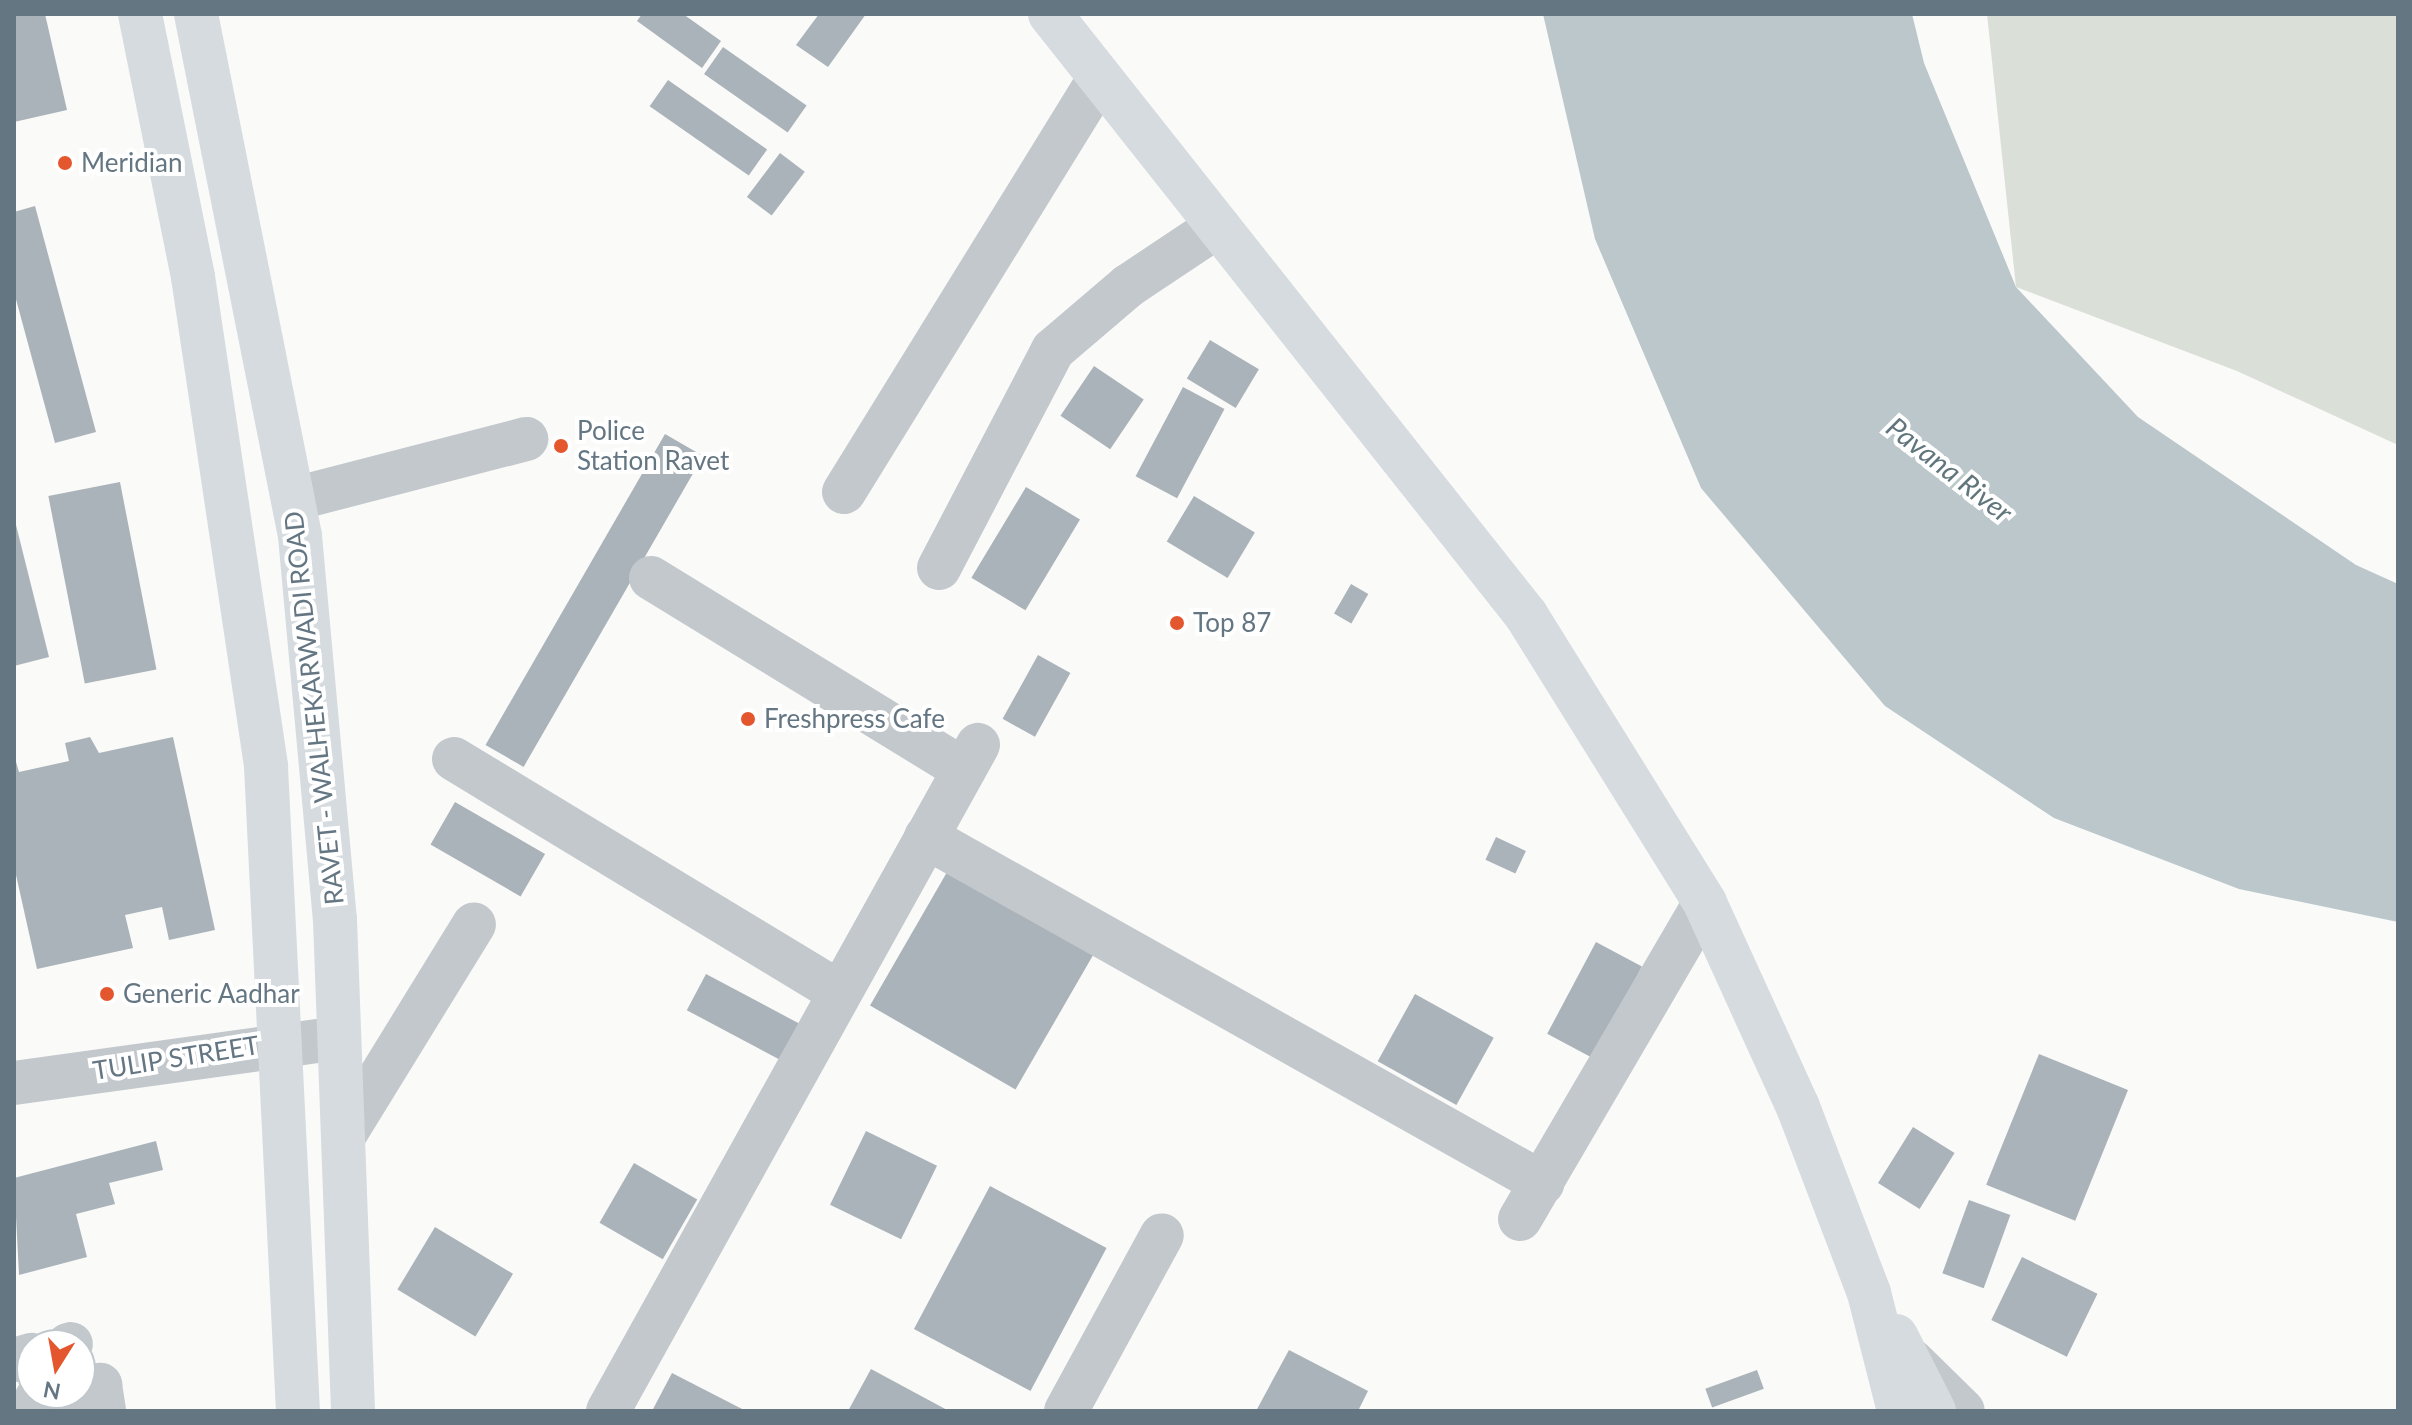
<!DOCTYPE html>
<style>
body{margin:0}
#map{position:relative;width:2412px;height:1425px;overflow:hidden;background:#fafaf8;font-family:Lato,sans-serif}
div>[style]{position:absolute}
.green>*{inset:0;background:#dadfd7}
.water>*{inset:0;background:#bbc7cb}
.building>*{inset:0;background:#aab3b9;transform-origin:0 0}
.minor>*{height:44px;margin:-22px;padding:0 22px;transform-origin:22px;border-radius:22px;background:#c3c8cc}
.major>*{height:44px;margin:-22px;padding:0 22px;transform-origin:22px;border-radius:22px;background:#d6dbdf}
.dots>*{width:22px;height:22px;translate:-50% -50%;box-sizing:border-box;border:4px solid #fff;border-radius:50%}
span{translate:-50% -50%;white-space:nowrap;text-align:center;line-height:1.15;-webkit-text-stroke:8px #fff;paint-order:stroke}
.poi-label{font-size:26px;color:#657683}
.left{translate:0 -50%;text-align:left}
.street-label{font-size:26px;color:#657683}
.water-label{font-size:28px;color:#60757c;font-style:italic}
.frame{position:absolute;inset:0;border:16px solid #657683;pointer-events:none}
.north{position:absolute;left:16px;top:1329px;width:80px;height:80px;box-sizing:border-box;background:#fff;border:2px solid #c1c8cd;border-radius:50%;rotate:191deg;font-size:22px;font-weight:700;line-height:32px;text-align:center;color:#657683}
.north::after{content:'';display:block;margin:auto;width:28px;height:36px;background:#e4572e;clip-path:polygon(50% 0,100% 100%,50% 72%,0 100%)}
</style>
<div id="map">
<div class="green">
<i style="clip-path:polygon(1987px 14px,2398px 14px,2398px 445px,2237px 371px,2016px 287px)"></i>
</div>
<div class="water">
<i style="clip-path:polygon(1543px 14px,1912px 14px,1924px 63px,2016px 287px,2138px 417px,2356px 565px,2398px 584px,2398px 922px,2239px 889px,2054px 818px,1885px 706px,1701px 488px,1595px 239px)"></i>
</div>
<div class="building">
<i style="clip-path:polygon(14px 14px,45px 14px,67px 110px,14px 122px)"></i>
<i style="clip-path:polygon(642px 14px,683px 14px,721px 41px,702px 68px,637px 21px)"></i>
<i style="clip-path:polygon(819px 14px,866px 14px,828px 67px,796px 45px)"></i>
<i style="left:723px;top:47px;width:102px;height:33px;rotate:35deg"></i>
<i style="left:668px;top:80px;width:121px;height:32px;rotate:35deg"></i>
<i style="left:780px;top:153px;width:31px;height:55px;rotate:37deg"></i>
<i style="clip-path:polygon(35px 206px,96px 432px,55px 443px,14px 292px,14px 212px)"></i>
<i style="left:1210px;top:340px;width:57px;height:45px;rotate:31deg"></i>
<i style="left:1094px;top:366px;width:60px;height:60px;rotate:34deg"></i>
<i style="left:1183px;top:387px;width:47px;height:101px;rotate:28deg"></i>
<i style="left:665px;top:434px;width:44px;height:359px;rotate:30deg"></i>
<i style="left:120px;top:482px;width:191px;height:73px;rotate:79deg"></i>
<i style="left:1026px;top:487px;width:63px;height:106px;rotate:31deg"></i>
<i style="left:1194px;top:496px;width:71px;height:53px;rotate:31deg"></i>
<i style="clip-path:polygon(14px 517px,49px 657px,14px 666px)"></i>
<i style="left:1351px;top:584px;width:20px;height:34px;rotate:30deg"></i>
<i style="left:1038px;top:655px;width:37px;height:73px;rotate:29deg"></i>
<i style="clip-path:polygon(90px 737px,99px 753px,173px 737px,215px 930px,169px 940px,162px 907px,125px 915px,133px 948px,37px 969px,14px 866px,14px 755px,19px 772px,69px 761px,65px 743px)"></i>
<i style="left:455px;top:802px;width:104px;height:49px;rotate:30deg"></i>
<i style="left:1496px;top:837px;width:33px;height:25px;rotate:25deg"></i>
<i style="left:954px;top:860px;width:168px;height:168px;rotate:30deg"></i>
<i style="left:1596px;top:942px;width:52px;height:104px;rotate:28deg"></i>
<i style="left:706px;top:974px;width:113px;height:41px;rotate:28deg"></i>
<i style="left:1415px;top:994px;width:90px;height:77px;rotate:29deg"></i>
<i style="left:2039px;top:1054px;width:96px;height:141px;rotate:22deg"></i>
<i style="left:1913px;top:1127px;width:49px;height:66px;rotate:32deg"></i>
<i style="left:866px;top:1131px;width:79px;height:82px;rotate:26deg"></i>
<i style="clip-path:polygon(156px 1141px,163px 1170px,109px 1183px,115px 1204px,76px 1214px,87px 1257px,19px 1275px,14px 1178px)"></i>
<i style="left:634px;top:1163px;width:73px;height:69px;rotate:30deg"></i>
<i style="left:990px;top:1186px;width:132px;height:162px;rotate:28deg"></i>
<i style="left:1969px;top:1200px;width:44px;height:78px;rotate:20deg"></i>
<i style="left:435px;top:1227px;width:91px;height:73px;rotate:31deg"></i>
<i style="left:2022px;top:1257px;width:84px;height:70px;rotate:26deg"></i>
<i style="clip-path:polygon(1289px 1350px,1368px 1391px,1358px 1411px,1256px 1411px)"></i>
<i style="clip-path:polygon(871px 1369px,949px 1411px,848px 1411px)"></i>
<i style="left:1757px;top:1370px;width:20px;height:55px;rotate:70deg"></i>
<i style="clip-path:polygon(672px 1373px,746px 1411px,652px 1411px)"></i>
</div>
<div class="minor">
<i style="left:844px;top:492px;width:487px;rotate:-58.3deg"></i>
<i style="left:294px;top:499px;width:240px;rotate:-14.5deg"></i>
<i style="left:939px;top:568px;width:246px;rotate:-62.4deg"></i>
<i style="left:1053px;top:350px;width:99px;rotate:-40.5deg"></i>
<i style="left:1128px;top:286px;width:108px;rotate:-33.7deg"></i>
<i style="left:651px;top:578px;width:367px;rotate:31.5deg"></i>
<i style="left:454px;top:759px;width:451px;rotate:31.2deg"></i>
<i style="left:926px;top:837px;width:707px;rotate:29.32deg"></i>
<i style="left:14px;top:1083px;width:328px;rotate:-7.9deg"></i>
<i style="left:345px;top:1134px;width:246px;rotate:-58.4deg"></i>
<i style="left:1520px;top:1219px;width:366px;rotate:-59.7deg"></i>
<i style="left:68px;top:1345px;width:3px;rotate:-18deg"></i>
<i style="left:14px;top:1360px;width:19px;rotate:-16deg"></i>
<i style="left:1912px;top:1361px;width:71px;rotate:44.4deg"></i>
<i style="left:29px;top:1411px;width:21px;rotate:-59deg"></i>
<i style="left:82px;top:1411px;width:32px;rotate:-55deg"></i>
<i style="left:100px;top:1385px;width:26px;rotate:81deg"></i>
<i style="left:608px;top:1411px;width:762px;rotate:-60.95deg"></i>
<i style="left:1066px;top:1411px;width:200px;rotate:-61.4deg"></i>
</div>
<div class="major">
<i style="left:140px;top:14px;width:268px;rotate:78.6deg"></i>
<i style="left:193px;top:277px;width:495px;rotate:81.5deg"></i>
<i style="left:266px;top:767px;width:645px;rotate:87.16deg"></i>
<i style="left:196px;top:14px;width:532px;rotate:78.73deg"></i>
<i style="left:300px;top:536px;width:386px;rotate:84.8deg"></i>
<i style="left:335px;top:920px;width:491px;rotate:87.9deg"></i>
<i style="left:1050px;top:14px;width:767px;rotate:51.62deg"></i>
<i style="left:1526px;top:615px;width:339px;rotate:58.1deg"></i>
<i style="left:1705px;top:903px;width:224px;rotate:65.5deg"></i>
<i style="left:1798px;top:1107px;width:199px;rotate:69.1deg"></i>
<i style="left:1869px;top:1293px;width:122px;rotate:75.7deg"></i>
<i style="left:1896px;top:1336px;width:84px;rotate:63.1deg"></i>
</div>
<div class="dots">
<i style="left:65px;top:163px;background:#e4572e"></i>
<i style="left:561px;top:446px;background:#e4572e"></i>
<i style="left:1177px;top:623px;background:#e4572e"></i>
<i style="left:748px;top:719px;background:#e4572e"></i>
<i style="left:107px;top:994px;background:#e4572e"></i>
</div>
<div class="poi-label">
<span class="left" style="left:81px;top:163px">Meridian</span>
<span class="left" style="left:577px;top:446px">Police<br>Station Ravet</span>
<span class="left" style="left:1193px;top:623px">Top 87</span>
<span class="left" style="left:764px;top:719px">Freshpress Cafe</span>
<span class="left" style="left:123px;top:994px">Generic Aadhar</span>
</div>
<div class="street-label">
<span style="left:314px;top:708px;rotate:-96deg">RAVET - WALHEKARWADI ROAD</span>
<span style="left:176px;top:1058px;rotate:-9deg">TULIP STREET</span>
</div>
<div class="water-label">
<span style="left:1950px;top:469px;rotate:38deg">Pavana River</span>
</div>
<div class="frame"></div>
<div class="north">N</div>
</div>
